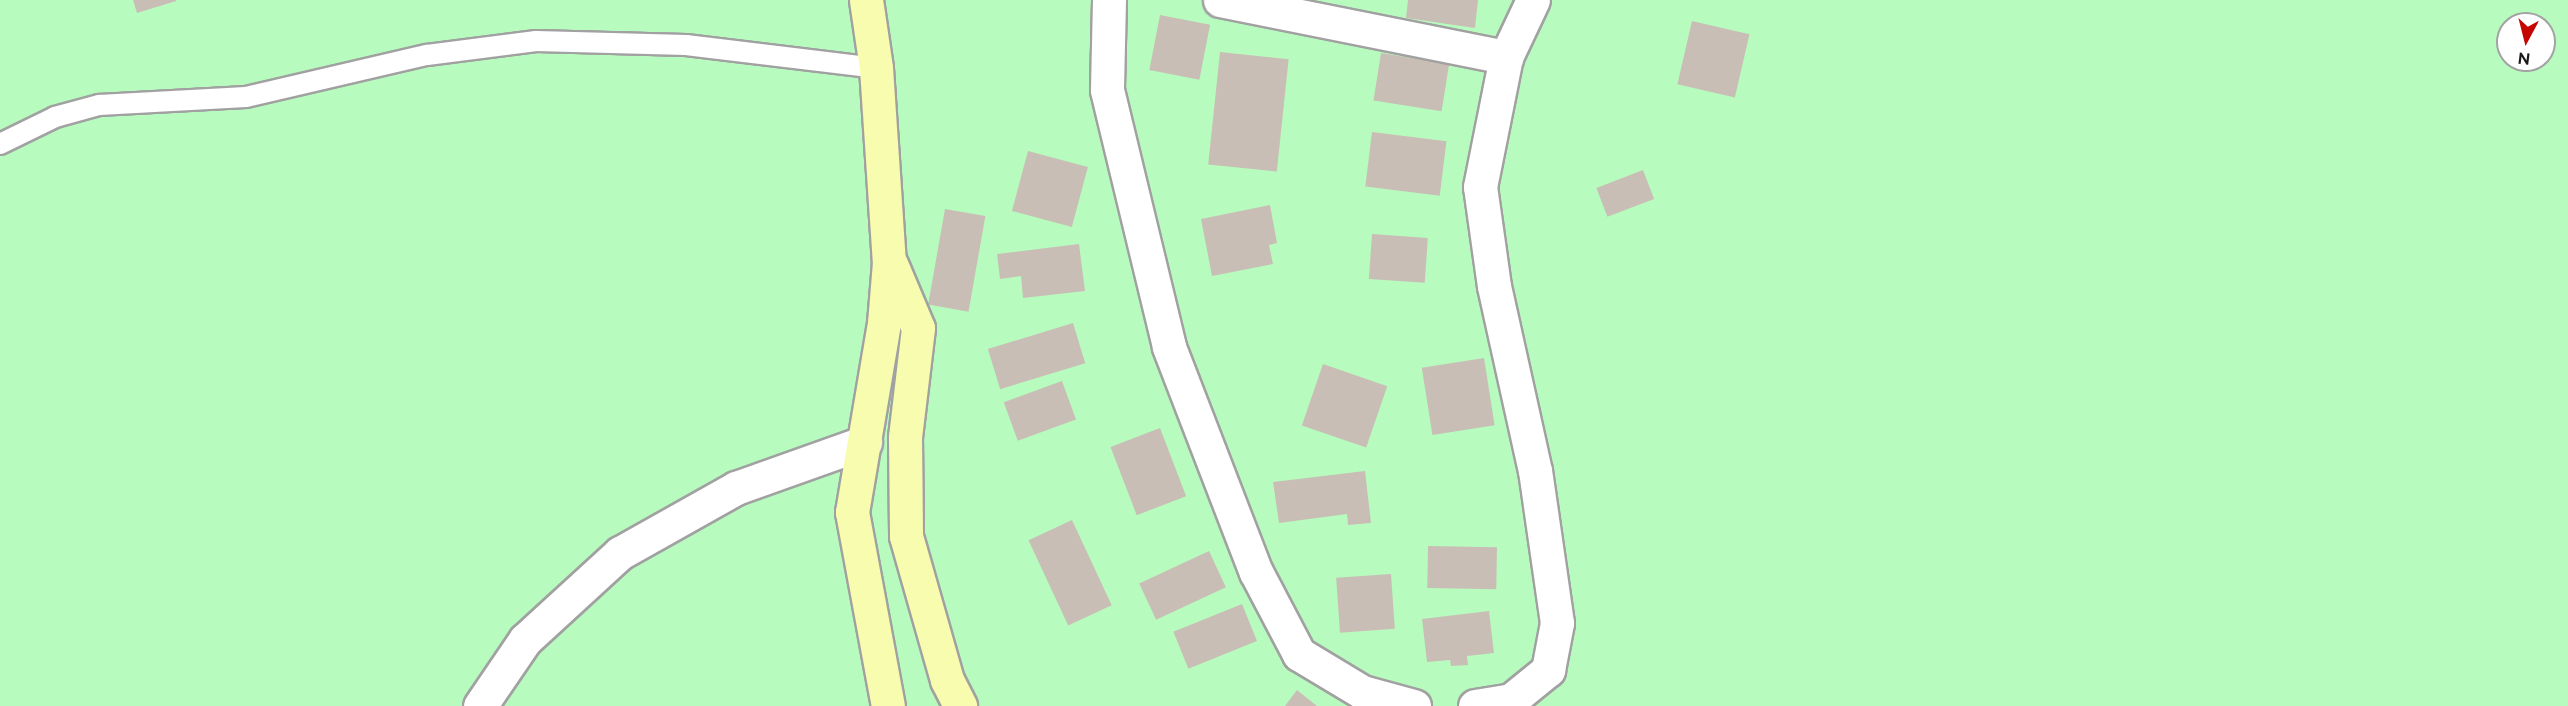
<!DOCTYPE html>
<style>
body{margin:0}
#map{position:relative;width:2568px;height:706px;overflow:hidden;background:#ede9df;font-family:Raleway,sans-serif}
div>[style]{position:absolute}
.park>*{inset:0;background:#b7fcbe}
.building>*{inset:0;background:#c9beb5;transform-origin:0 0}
.roads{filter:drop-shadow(2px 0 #a1a1a1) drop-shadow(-2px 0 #a1a1a1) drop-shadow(0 2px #a1a1a1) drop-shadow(0 -2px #a1a1a1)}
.lane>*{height:20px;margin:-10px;padding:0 10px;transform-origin:10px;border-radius:10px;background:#fff}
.street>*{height:33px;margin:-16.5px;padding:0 16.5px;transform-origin:16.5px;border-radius:16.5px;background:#fff}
.secondary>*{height:33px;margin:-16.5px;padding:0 16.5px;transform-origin:16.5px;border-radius:16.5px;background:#f7fcae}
span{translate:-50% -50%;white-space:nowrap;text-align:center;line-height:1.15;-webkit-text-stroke:4.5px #fff;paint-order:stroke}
.north{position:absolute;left:2496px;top:12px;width:60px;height:60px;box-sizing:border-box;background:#fff;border:2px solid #a3a3a3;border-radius:50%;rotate:187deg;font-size:16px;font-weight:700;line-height:24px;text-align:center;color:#1a1a1a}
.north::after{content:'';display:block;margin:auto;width:21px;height:27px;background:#c50500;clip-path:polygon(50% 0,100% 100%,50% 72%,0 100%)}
</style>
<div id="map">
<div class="park">
<i style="clip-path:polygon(evenodd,0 0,2568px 0,2568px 706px,0 706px,0 0,2508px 24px,2544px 24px,2544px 60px,2508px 60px,2508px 24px)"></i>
</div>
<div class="building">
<i style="clip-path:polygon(133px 0,176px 0,176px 1px,137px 13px)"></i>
<i style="clip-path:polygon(1408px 0,1478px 0,1475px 28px,1406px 18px)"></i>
<i style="left:1160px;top:15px;width:51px;height:56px;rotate:11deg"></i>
<i style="left:1692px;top:21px;width:59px;height:65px;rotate:13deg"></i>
<i style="left:1220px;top:52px;width:69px;height:113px;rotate:6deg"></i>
<i style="left:1381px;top:53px;width:69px;height:48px;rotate:9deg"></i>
<i style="left:1372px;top:132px;width:75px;height:55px;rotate:7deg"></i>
<i style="left:1028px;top:151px;width:62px;height:62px;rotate:15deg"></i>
<i style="left:1643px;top:170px;width:31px;height:50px;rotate:69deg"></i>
<i style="clip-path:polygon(1270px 205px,1277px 243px,1269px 245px,1273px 264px,1212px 276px,1201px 219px)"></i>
<i style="left:945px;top:209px;width:41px;height:97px;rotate:10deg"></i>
<i style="left:1372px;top:234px;width:56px;height:45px;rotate:4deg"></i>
<i style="clip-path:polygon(1079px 244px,1085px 291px,1023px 298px,1021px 276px,1000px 279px,997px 254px)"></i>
<i style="left:1073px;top:323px;width:42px;height:89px;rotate:73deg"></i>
<i style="left:1484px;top:358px;width:68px;height:63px;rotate:81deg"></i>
<i style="left:1323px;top:364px;width:68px;height:65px;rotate:19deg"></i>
<i style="left:1062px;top:381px;width:41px;height:62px;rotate:70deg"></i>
<i style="left:1160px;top:428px;width:73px;height:53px;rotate:69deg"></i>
<i style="clip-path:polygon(1365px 471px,1371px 523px,1348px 525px,1347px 514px,1279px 523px,1273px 482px)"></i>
<i style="left:1072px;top:520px;width:94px;height:48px;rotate:65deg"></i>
<i style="left:1428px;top:546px;width:69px;height:42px;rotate:1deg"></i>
<i style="left:1209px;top:551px;width:40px;height:77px;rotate:65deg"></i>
<i style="left:1391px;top:574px;width:55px;height:55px;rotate:86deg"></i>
<i style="left:1242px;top:604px;width:40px;height:74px;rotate:68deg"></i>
<i style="clip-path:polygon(1489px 611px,1494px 653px,1467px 656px,1468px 665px,1451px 666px,1450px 660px,1427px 662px,1422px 619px)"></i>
<i style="clip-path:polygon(1297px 690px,1317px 706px,1285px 706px)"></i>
</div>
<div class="roads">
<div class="lane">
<i style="left:0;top:144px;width:61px;rotate:-26.1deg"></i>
<i style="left:55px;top:117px;width:46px;rotate:-15.3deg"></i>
<i style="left:99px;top:105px;width:147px;rotate:-3.1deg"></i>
<i style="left:246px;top:97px;width:186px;rotate:-13.1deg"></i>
<i style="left:427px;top:55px;width:110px;rotate:-7.3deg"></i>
<i style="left:536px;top:41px;width:150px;rotate:1.5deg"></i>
<i style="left:686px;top:45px;width:191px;rotate:6.9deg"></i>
</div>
<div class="street">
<i style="left:1109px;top:0;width:90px;rotate:91.3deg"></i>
<i style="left:1107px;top:90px;width:264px;rotate:76.4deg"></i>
<i style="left:1169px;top:347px;width:241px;rotate:68.9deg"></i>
<i style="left:1256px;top:572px;width:93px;rotate:62.3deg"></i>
<i style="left:1299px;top:654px;width:74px;rotate:31.1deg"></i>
<i style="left:1362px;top:692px;width:54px;rotate:15.1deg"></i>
<i style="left:1220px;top:0;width:292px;rotate:11.3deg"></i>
<i style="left:480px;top:706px;width:80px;rotate:-55.7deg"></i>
<i style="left:525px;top:640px;width:129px;rotate:-42.5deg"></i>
<i style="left:620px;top:553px;width:133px;rotate:-29.3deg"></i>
<i style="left:736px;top:488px;width:137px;rotate:-19.6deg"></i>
<i style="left:1475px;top:706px;width:36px;rotate:-9deg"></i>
<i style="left:1511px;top:700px;width:48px;rotate:-39deg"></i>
<i style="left:1548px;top:670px;width:48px;rotate:-79.2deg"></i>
<i style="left:1557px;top:623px;width:154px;rotate:-98.2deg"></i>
<i style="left:1535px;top:471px;width:189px;rotate:-102.5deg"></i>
<i style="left:1494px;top:286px;width:100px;rotate:-98deg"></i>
<i style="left:1480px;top:187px;width:133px;rotate:-78.7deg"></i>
<i style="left:1506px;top:57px;width:63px;rotate:-64.7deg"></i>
</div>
<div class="secondary">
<i style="left:866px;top:0;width:69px;rotate:81.6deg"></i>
<i style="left:876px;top:68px;width:194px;rotate:86.2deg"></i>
<i style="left:889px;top:262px;width:61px;rotate:94.7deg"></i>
<i style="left:884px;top:323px;width:192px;rotate:99.6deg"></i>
<i style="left:852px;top:512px;width:197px;rotate:79.5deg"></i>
<i style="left:891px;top:264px;width:69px;rotate:67.1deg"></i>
<i style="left:918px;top:328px;width:110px;rotate:96.8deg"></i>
<i style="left:905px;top:437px;width:99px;rotate:89.4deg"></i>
<i style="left:906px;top:536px;width:150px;rotate:74.1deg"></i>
<i style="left:947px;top:680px;width:29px;rotate:63deg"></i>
</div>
</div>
<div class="north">N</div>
</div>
